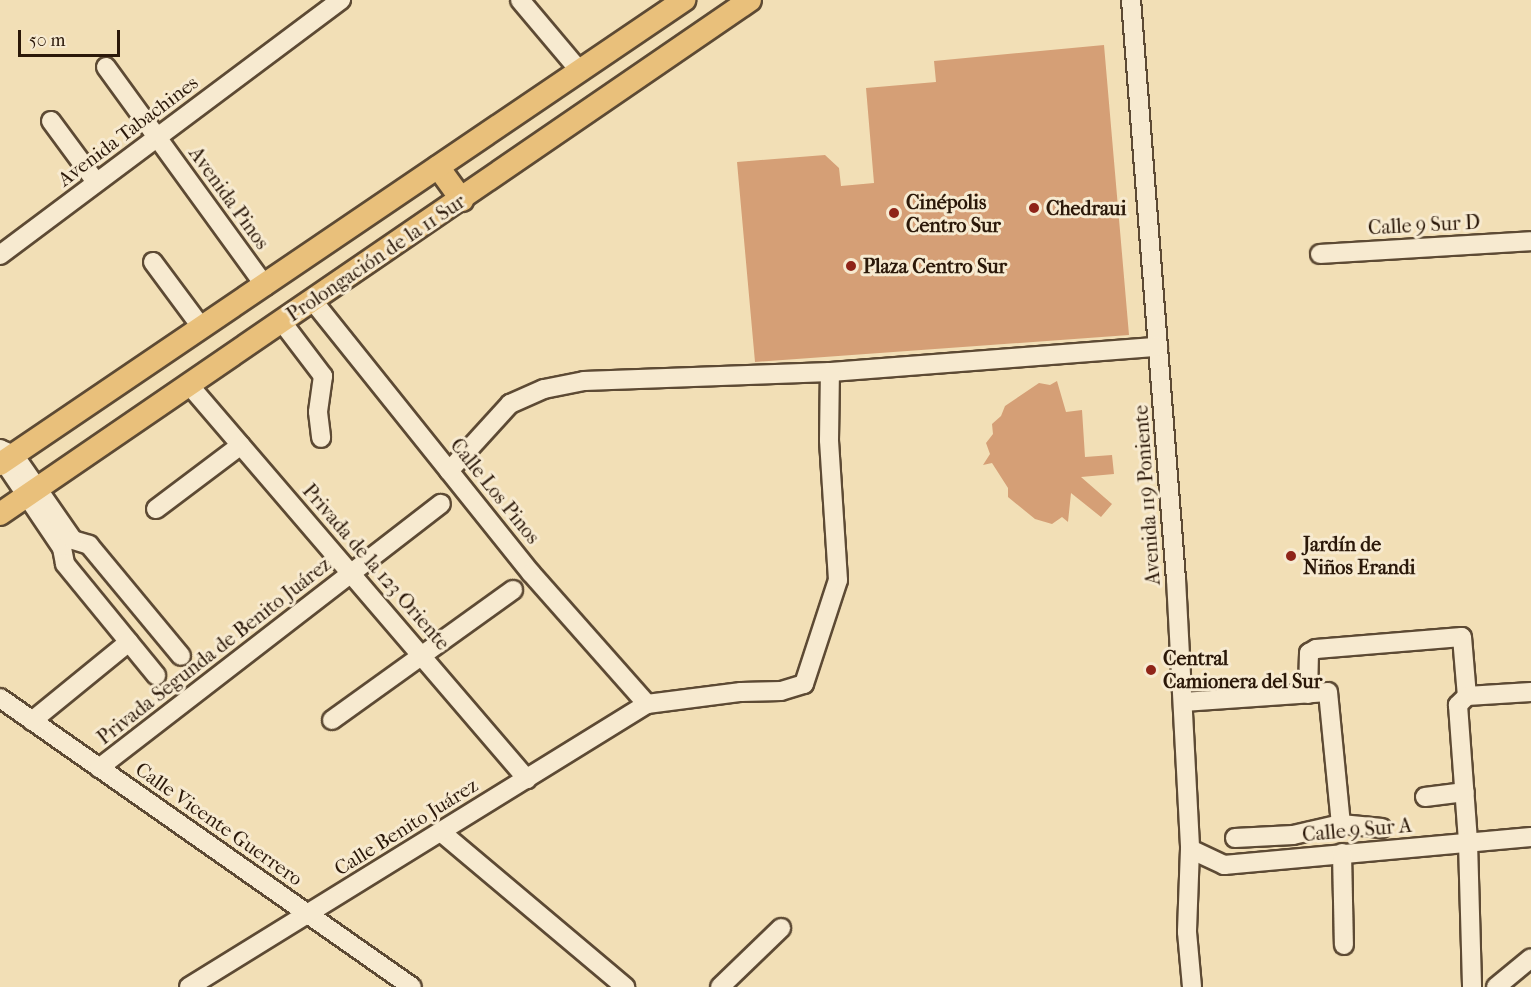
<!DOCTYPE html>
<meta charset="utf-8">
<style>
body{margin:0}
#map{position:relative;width:1531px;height:987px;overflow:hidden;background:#f2dfb6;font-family:"IM FELL French Canon",serif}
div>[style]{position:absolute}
.building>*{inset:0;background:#d59f76}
.roads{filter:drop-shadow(2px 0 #5d4a34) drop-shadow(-2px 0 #5d4a34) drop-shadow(0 2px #5d4a34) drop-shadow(0 -2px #5d4a34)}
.minor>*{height:18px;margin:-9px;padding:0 9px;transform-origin:9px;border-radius:9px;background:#f7ead0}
.major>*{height:22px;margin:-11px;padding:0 11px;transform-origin:11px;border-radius:11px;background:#e9c07b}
.dots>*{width:16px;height:16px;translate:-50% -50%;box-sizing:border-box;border:3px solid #f7ead0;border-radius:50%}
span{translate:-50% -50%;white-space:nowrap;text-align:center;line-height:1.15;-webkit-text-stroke:6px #f7ead0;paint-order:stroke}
.street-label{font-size:20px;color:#2b1809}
.poi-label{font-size:20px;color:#2b1809;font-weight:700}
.left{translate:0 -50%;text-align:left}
.scale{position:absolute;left:18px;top:30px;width:102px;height:27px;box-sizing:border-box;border:3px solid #2b1809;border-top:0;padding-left:8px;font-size:18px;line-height:21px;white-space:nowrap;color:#2b1809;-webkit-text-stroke:4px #f7ead0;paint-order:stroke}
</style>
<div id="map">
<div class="building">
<i style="clip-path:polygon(1104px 45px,1129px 335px,755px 362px,737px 162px,825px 155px,839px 168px,841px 186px,874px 183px,866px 88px,936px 82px,934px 61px)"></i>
<i style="clip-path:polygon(1057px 381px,1066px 412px,1082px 410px,1085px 457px,1112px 455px,1114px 474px,1081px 477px,1112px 504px,1101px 517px,1071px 493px,1068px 522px,1062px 517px,1052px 524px,1035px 519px,1008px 497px,1008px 488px,992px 463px,983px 465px,990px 454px,986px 443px,993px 434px,992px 424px,1001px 416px,1005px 406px,1039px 383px,1050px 385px)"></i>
</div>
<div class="roads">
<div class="minor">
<i style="left:520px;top:0;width:92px;rotate:49.9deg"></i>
<i style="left:1131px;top:0;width:581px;rotate:85.56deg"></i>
<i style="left:1176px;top:579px;width:270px;rotate:87deg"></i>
<i style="left:1190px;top:849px;width:83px;rotate:92.1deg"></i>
<i style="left:1187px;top:932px;width:55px;rotate:84.8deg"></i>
<i style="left:106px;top:67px;width:271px;rotate:54deg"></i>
<i style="left:51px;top:121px;width:76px;rotate:53.6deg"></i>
<i style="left:1320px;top:254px;width:211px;rotate:-3.5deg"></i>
<i style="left:0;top:255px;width:426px;rotate:-36.8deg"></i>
<i style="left:153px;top:262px;width:82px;rotate:53.4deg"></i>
<i style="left:313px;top:301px;width:349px;rotate:51.3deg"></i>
<i style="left:531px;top:573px;width:175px;rotate:48.5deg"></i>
<i style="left:282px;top:322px;width:68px;rotate:52.8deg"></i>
<i style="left:323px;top:376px;width:36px;rotate:98deg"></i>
<i style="left:318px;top:412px;width:26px;rotate:83deg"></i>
<i style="left:190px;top:386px;width:518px;rotate:49.39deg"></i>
<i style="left:0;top:449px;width:14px;rotate:73deg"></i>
<i style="left:4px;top:462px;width:104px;rotate:56deg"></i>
<i style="left:62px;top:548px;width:16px;rotate:79deg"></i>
<i style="left:65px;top:564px;width:144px;rotate:50.7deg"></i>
<i style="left:2px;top:450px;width:13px;rotate:23deg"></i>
<i style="left:14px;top:455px;width:103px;rotate:55.2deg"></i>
<i style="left:73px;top:540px;width:17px;rotate:17deg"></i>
<i style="left:89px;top:545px;width:144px;rotate:50.3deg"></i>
<i style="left:449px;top:471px;width:91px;rotate:-47.7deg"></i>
<i style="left:510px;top:404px;width:37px;rotate:-24deg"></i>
<i style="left:544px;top:389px;width:41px;rotate:-11.3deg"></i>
<i style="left:584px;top:381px;width:246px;rotate:-2.1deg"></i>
<i style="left:830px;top:372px;width:329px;rotate:-4.4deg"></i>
<i style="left:156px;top:509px;width:106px;rotate:-37deg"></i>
<i style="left:1308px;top:694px;width:41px;rotate:-88.6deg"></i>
<i style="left:1309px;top:653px;width:8px;rotate:-30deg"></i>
<i style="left:1316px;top:649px;width:146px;rotate:-4.7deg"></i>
<i style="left:1462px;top:637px;width:59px;rotate:85.2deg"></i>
<i style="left:1467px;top:696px;width:13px;rotate:135deg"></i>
<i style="left:1458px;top:705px;width:137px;rotate:85.8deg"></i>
<i style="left:1468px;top:842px;width:145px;rotate:88.4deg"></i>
<i style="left:1467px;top:696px;width:64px;rotate:-3.6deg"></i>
<i style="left:0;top:698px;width:503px;rotate:35.05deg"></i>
<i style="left:1183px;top:702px;width:145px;rotate:-3.9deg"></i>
<i style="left:1328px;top:692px;width:133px;rotate:84.4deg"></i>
<i style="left:332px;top:720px;width:223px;rotate:-35.7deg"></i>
<i style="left:32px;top:721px;width:125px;rotate:-39.2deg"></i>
<i style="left:99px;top:768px;width:432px;rotate:-37.7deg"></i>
<i style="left:1425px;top:797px;width:40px;rotate:-7.1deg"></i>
<i style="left:441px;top:832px;width:241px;rotate:40.1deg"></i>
<i style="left:1235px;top:838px;width:58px;rotate:-3deg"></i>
<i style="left:1293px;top:835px;width:49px;rotate:-12.9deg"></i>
<i style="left:1341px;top:824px;width:41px;rotate:5.6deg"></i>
<i style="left:1190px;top:849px;width:38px;rotate:25deg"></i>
<i style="left:1224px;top:865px;width:308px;rotate:-5.2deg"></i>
<i style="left:1342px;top:853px;width:92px;rotate:88.8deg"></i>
<i style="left:189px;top:987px;width:538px;rotate:-31.71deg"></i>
<i style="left:647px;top:704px;width:95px;rotate:-7.3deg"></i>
<i style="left:741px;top:692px;width:40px;rotate:-1.4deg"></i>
<i style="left:781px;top:691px;width:24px;rotate:-17deg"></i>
<i style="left:804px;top:684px;width:109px;rotate:-71.9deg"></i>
<i style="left:838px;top:580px;width:140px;rotate:-93.7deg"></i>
<i style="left:829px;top:440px;width:68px;rotate:-89.2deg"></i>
<i style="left:720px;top:987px;width:85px;rotate:-44deg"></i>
<i style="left:1496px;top:987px;width:45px;rotate:-39.6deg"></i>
</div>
<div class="major">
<i style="left:438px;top:167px;width:41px;rotate:54deg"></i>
<i style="left:0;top:464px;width:827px;rotate:-34.15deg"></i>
<i style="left:0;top:514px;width:909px;rotate:-34.42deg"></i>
</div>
</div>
<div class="dots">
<i style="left:1034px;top:208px;background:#8f2418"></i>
<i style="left:894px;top:213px;background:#8f2418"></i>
<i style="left:851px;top:266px;background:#8f2418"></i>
<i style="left:1291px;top:556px;background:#8f2418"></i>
<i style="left:1151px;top:670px;background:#8f2418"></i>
</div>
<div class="street-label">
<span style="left:128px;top:131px;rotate:-37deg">Avenida Tabachines</span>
<span style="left:229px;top:198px;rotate:54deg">Avenida Pinos</span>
<span style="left:1424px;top:225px;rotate:-3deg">Calle 9 Sur D</span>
<span style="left:376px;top:258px;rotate:-34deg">Prolongación de la 11 Sur</span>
<span style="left:495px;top:491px;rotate:51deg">Calle Los Pinos</span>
<span style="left:1147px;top:495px;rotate:-94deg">Avenida 119 Poniente</span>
<span style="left:376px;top:567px;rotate:49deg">Privada de la 123 Oriente</span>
<span style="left:214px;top:651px;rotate:-38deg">Privada Segunda de Benito Juárez</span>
<span style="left:219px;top:824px;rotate:35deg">Calle Vicente Guerrero</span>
<span style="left:406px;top:827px;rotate:-32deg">Calle Benito Juárez</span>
<span style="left:1357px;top:830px;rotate:-5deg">Calle 9 Sur A</span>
</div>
<div class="poi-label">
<span class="left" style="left:906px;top:214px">Cinépolis<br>Centro Sur</span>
<span class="left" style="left:1046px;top:208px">Chedraui</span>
<span class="left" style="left:863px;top:266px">Plaza Centro Sur</span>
<span class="left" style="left:1303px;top:556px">Jardín de<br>Niños Erandi</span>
<span class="left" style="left:1163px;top:670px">Central<br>Camionera del Sur</span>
</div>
<div class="scale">50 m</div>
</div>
